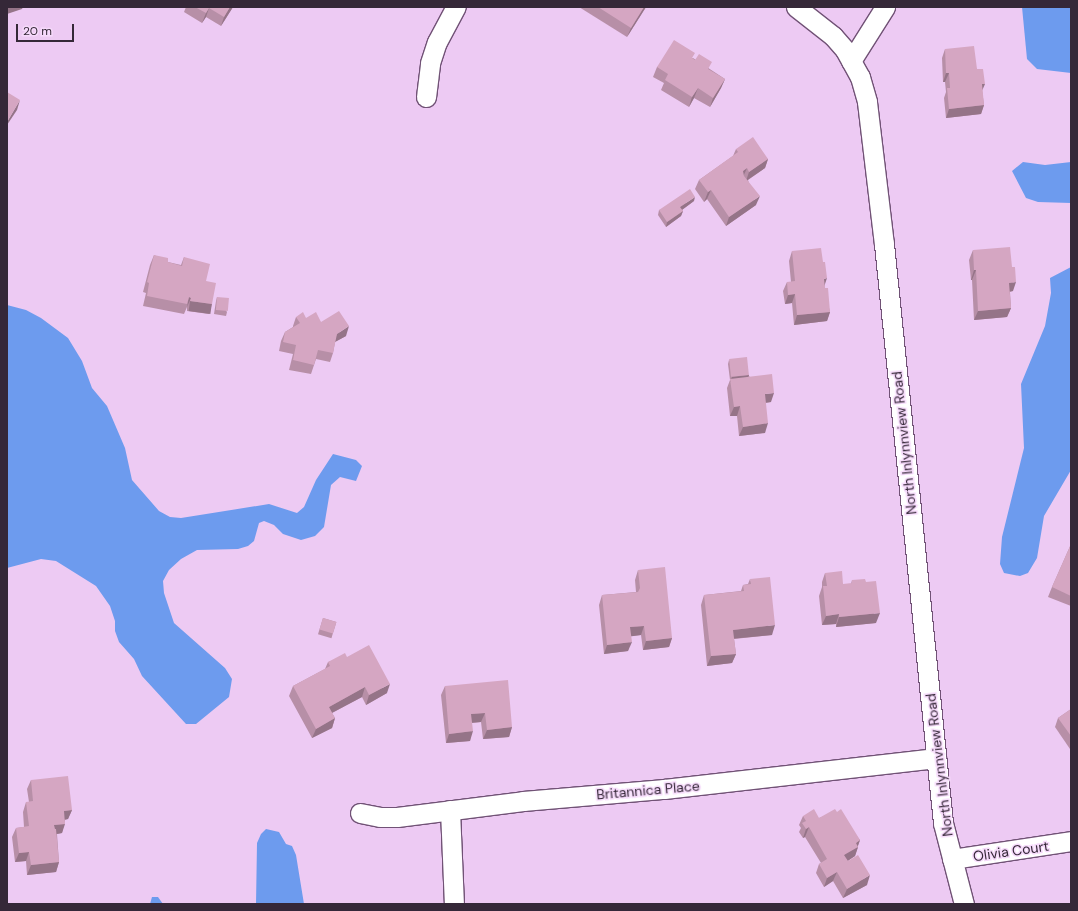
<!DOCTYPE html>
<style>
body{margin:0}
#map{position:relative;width:1078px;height:911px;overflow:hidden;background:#edcaf3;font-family:"DM Sans",sans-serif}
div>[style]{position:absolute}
.water>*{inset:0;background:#6d9bee}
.roads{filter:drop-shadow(1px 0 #715276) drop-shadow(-1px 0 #715276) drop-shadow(0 1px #715276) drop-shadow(0 -1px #715276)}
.minor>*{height:19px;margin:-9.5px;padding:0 9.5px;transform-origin:9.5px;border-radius:9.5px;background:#fff}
.wall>*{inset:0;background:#b78fa7;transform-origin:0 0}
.shaded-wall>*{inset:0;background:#957488;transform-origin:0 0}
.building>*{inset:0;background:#d5a6c2;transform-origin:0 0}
span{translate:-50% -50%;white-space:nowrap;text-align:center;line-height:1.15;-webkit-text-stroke:3px #f6dafb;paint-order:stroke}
.street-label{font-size:14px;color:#352838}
.frame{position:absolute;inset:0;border:8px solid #352838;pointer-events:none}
.scale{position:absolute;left:16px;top:24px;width:58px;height:18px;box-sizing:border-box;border:2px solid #352838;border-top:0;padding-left:5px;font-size:12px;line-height:14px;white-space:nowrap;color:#352838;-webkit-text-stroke:3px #f6dafb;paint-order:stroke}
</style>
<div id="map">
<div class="water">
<i style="clip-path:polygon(1022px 7px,1071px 7px,1071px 73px,1037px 69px,1027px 59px)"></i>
<i style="clip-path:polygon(1023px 162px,1045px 165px,1071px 162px,1071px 203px,1038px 202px,1026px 198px,1012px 171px)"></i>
<i style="clip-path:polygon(1071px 267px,1071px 470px,1044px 516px,1037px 558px,1028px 573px,1020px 576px,1004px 573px,1000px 564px,1002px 537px,1024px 448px,1021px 384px,1045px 326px,1051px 293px,1050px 278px)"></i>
<i style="clip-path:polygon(7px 305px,26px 310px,41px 318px,68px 338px,82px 361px,92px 388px,107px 406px,125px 448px,132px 480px,159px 511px,170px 517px,181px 518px,269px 504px,297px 513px,304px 507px,316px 480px,333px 454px,356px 460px,362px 466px,356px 481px,340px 477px,331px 485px,324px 527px,315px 536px,301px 540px,283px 534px,274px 525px,264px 521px,259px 523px,254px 541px,248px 546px,238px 549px,197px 550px,181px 559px,169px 570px,163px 581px,164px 593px,174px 623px,225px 668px,232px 679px,229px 697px,196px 724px,186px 724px,142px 676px,134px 659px,119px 642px,115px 631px,115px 621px,110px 606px,96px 586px,56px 561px,41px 559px,7px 568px)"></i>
<i style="clip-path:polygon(266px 829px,279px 832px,286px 844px,292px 846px,296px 855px,304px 904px,256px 904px,257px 843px,261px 834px)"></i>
<i style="clip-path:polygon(152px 897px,158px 897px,163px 904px,150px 904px)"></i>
</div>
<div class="roads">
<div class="minor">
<i style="left:796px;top:7px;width:47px;rotate:38.1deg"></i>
<i style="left:833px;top:36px;width:18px;rotate:49deg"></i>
<i style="left:845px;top:50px;width:31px;rotate:61deg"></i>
<i style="left:860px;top:77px;width:26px;rotate:74deg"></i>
<i style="left:867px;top:102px;width:143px;rotate:83.2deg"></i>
<i style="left:884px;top:244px;width:582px;rotate:84.18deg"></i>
<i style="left:943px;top:823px;width:84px;rotate:75.5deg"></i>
<i style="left:851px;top:61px;width:64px;rotate:-57.8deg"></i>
<i style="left:426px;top:97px;width:34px;rotate:-83deg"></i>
<i style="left:430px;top:63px;width:22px;rotate:-72deg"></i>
<i style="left:437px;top:42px;width:40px;rotate:-62deg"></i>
<i style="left:450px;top:810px;width:94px;rotate:87.6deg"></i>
<i style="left:360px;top:813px;width:20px;rotate:11deg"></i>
<i style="left:380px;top:817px;width:17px"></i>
<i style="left:397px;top:817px;width:127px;rotate:-7.2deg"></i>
<i style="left:523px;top:801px;width:142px;rotate:-4.9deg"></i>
<i style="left:664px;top:789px;width:274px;rotate:-6.5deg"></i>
<i style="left:952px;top:859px;width:120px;rotate:-8.6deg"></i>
</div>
</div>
<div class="wall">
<i style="clip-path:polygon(186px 7px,233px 7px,221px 26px,206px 17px,202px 23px,184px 12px)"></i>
<i style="clip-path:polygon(579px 7px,646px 7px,627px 37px)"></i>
<i style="clip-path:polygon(945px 49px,977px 69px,982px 90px,984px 105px,981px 114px,946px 118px,944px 98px,946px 92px,945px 82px,943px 82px,942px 58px)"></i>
<i style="clip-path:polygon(693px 58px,725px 79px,721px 88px,710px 107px,694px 98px,689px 107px,661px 90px,664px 83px,653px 77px,657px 67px)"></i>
<i style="clip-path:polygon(736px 149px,768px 159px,765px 168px,748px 180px,756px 205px,726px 226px,707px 199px,704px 202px,695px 189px,699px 180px,733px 156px)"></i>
<i style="clip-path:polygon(694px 201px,682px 210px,683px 211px,681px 216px,666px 227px,658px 215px,659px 210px)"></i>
<i style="clip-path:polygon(973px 250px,1012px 267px,1013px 291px,1010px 292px,1011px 308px,1007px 317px,974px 320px,972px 280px,971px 280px,969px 260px)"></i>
<i style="clip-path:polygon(792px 251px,824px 285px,830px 312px,827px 321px,794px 325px,792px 303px,785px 304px,783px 291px,787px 282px,791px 282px,789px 261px)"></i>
<i style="clip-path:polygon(154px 255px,168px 262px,181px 265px,184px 257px,206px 281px,212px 304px,209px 314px,187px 311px,187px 307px,184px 314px,143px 306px,146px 293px,143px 292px,150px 265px)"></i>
<i style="clip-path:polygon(217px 297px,227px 312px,226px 316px,214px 314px,216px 301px)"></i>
<i style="clip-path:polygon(296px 317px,306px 318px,321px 322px,346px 336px,335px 342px,333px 353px,330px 362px,316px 359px,311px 374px,289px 370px,293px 354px,279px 351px,281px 341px,285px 332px,293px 327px,293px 326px)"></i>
<i style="clip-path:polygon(729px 360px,749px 375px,749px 376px,771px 402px,766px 403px,765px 433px,739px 436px,737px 416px,730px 416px,727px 388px,730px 380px,728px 364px)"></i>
<i style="clip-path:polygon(1071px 544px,1071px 606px,1048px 597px,1052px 587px)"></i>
<i style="clip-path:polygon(638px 570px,672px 638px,669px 647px,643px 650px,641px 635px,631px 636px,628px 651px,604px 654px,599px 605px,602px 595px,636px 592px,635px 580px)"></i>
<i style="clip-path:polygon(825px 573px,843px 584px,851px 584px,852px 580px,866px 582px,876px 623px,836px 627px,836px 624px,822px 625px,819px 596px,822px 587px,822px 582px)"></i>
<i style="clip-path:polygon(750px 579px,772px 635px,734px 639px,736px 654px,732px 663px,707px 666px,701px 605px,704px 595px,741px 591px,743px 585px,748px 584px)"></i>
<i style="left:323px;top:618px;width:14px;height:17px;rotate:17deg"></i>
<i style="clip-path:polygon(347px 657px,387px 693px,366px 705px,362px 697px,332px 713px,335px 718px,332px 728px,312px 738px,289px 696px,293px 686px,325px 669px,328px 662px)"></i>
<i style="clip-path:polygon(445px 686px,512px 727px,509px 737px,483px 739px,481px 722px,472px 723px,470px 741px,446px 743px,441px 695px)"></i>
<i style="clip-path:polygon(1071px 709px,1071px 748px,1070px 749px,1055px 727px,1058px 718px)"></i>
<i style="clip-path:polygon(31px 780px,72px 810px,68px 819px,65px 820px,62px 833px,57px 834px,59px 862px,56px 872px,27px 875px,26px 861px,15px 862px,12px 837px,16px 828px,24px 827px,23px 812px,26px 802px,29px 802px,27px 789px)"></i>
<i style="clip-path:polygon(837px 812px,860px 840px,858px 846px,858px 847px,855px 856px,848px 861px,867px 885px,843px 898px,833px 881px,824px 887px,816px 873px,819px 864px,821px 863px,805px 837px,803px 838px,799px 832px,801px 828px,799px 825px,803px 816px,819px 818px)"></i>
</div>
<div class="shaded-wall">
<i style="clip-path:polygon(7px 7px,23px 7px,22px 9px,7px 14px)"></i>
<i style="clip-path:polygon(230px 7px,233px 7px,221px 26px,224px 17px)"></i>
<i style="clip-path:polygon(644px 7px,646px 7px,627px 37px,631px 28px)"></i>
<i style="clip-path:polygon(209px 8px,206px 17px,202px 23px,206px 13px)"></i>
<i style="clip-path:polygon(946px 73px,949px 73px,945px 82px,943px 82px)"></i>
<i style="clip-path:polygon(725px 79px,721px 88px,710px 107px,713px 98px)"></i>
<i style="clip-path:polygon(982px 84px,985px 84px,981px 93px)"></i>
<i style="clip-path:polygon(698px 88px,694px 98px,689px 107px,692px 97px)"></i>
<i style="clip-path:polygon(20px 100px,17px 110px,7px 125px,7px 122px)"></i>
<i style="clip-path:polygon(984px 105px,981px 114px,946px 118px,949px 109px)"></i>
<i style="clip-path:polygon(768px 159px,765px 168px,746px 181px,749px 172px)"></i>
<i style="clip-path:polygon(747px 168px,743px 177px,743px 171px)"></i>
<i style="clip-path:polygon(711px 190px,707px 199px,704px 202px,708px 192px)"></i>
<i style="clip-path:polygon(760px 196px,756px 205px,726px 226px,729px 217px)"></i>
<i style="clip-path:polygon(695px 197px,694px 201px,679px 212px,680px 207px)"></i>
<i style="clip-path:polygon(683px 211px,681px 216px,666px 227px,667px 222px)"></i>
<i style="clip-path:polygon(974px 270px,976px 270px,972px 280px,971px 280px)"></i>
<i style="clip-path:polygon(827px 278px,824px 287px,824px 279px)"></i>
<i style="clip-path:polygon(1016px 282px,1013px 291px,1005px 292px,1009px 283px)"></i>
<i style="clip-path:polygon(795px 294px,792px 303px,785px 304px,788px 295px)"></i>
<i style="clip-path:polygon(189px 297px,191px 298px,187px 307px)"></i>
<i style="left:190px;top:301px;width:22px;height:10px;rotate:8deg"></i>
<i style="clip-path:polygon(1011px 308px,1007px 317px,974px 320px,978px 311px)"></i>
<i style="clip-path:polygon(830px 312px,827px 321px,794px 325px,797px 315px)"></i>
<i style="clip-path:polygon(349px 326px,346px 336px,333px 343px,337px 334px)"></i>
<i style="clip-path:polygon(749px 375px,747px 380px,730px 382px,732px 377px)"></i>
<i style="clip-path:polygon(774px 393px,771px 402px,761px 403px,765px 394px)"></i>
<i style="clip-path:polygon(740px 406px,737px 416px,730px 416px,734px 407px)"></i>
<i style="clip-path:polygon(768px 423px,765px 433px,739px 436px,743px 427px)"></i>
<i style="clip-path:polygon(880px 613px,876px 623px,836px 627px,839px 617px)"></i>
<i style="clip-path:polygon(839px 614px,836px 624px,822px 625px,826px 616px)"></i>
<i style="clip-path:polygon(775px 625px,772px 635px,730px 639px,733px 630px)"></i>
<i style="clip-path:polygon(644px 626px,641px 635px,626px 637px,630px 627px)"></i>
<i style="clip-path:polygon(672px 638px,669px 647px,643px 650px,646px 641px)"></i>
<i style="clip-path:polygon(632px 642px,628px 651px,604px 654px,607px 645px)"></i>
<i style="clip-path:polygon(736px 654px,732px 663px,707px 666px,711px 656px)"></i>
<i style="clip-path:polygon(390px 684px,387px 693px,366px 705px,369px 695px)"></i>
<i style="clip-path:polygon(365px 687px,362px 697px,326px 716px,329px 707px)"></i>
<i style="clip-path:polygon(485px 713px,481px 722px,468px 723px,471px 714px)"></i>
<i style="clip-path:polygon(335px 718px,332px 728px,312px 738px,316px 729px)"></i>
<i style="clip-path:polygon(512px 727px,509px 737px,483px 739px,487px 730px)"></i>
<i style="clip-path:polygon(473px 731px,470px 741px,446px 743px,449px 734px)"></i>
<i style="clip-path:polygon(72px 810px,68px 819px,60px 820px,64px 811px)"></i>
<i style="clip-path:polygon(65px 824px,62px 833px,51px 835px,54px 825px)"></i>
<i style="clip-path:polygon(809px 827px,805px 837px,803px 838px,806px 829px)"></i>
<i style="clip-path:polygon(860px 840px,857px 848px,858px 847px,855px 856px,841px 865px,844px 855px,856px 843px)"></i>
<i style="clip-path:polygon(29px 852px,26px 861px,15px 862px,19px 853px)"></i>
<i style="clip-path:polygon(59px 862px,56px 872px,27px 875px,31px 865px)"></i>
<i style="clip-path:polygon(837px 872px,833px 881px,824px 887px,827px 878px)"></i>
<i style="clip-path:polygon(870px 875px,867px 885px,843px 898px,847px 889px)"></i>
</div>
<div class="building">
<i style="clip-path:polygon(195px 7px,230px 7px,224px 17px,209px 8px,206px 13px)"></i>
<i style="clip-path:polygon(598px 7px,644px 7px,631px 28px)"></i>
<i style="clip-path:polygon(674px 40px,695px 53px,692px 58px,695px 60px,699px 54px,712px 62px,708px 69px,725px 79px,713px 98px,698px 88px,692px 97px,665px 80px,668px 74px,657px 67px)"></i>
<i style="clip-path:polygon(974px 46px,977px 69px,983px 69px,985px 84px,982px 84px,984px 105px,949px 109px,947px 88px,950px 88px,949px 73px,946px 73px,945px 49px)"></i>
<i style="clip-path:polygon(7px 92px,20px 100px,7px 122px)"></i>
<i style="clip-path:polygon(753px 137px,768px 159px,749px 172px,747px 168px,743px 171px,744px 176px,760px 196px,729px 217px,711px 190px,708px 192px,699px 180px,738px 152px,736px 149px)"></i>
<i style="clip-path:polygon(690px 189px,695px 197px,680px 207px,683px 211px,667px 222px,659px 210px)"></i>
<i style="clip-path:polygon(1010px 247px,1012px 267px,1015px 267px,1016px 282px,1009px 283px,1011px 308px,978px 311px,976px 270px,974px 270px,973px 250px)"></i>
<i style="clip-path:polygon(821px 248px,823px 262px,825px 262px,827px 278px,824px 279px,825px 288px,828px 288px,830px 312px,797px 315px,795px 294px,788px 295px,787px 282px,795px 281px,792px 251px)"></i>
<i style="clip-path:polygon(154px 255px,168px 258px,168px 262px,182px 266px,184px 257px,210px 264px,206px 281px,216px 283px,212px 304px,190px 301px,191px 298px,189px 297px,187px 304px,147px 296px,149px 283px,147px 282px)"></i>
<i style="left:217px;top:297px;width:12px;height:13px;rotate:5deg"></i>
<i style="clip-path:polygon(339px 311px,349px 326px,337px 334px,333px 353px,318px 350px,314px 365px,293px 360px,296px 345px,283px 342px,285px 332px,300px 323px,296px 317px,303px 312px,306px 318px,316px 312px,321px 322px)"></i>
<i style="left:747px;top:357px;width:18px;height:18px;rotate:84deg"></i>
<i style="clip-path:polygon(772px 374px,774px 393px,765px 394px,768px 423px,743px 427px,740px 406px,734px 407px,730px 379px)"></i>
<i style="clip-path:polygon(1071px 544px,1071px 596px,1052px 587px)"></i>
<i style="clip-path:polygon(665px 567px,672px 638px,646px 641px,644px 626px,630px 627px,632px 642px,607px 645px,602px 595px,638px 592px,640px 588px,638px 570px)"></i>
<i style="clip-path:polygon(842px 571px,843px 584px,852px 583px,852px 580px,865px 579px,866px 582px,876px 581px,880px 613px,839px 617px,839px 614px,826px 616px,823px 586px,827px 586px,825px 573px)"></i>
<i style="clip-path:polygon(770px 577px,775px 625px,733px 630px,736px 654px,711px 656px,704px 595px,744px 591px,743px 585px,751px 584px,750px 579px)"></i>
<i style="left:323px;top:618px;width:14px;height:12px;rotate:17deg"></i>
<i style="clip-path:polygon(369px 645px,390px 684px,369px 695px,365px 687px,329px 707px,335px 718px,316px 729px,293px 686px,330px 666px,328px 662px,345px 653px,347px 657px)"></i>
<i style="clip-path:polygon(508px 680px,512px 727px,487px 730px,485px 713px,471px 714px,473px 731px,449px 734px,445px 686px)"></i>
<i style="clip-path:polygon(1071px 709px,1071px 736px,1058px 718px)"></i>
<i style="clip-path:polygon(68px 776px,72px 810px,64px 811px,65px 824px,54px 825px,55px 829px,56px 829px,59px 862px,31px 865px,29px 852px,19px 853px,16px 828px,29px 826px,26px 802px,33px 801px,31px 780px)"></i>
<i style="clip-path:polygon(814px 809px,819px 818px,835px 809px,837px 812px,841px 809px,860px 840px,856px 843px,858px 847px,844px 855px,848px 861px,858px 855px,870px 875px,847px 889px,837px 872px,827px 878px,819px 864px,827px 859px,809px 827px,806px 829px,802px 823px,806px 821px,803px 816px)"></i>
</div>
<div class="street-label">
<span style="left:904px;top:443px;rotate:-96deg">North Inlynnview Road</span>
<span style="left:939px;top:765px;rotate:-97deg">North Inlynnview Road</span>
<span style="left:648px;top:790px;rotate:-5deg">Britannica Place</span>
<span style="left:1011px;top:851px;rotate:-8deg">Olivia Court</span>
</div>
<div class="frame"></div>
<div class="scale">20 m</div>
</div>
